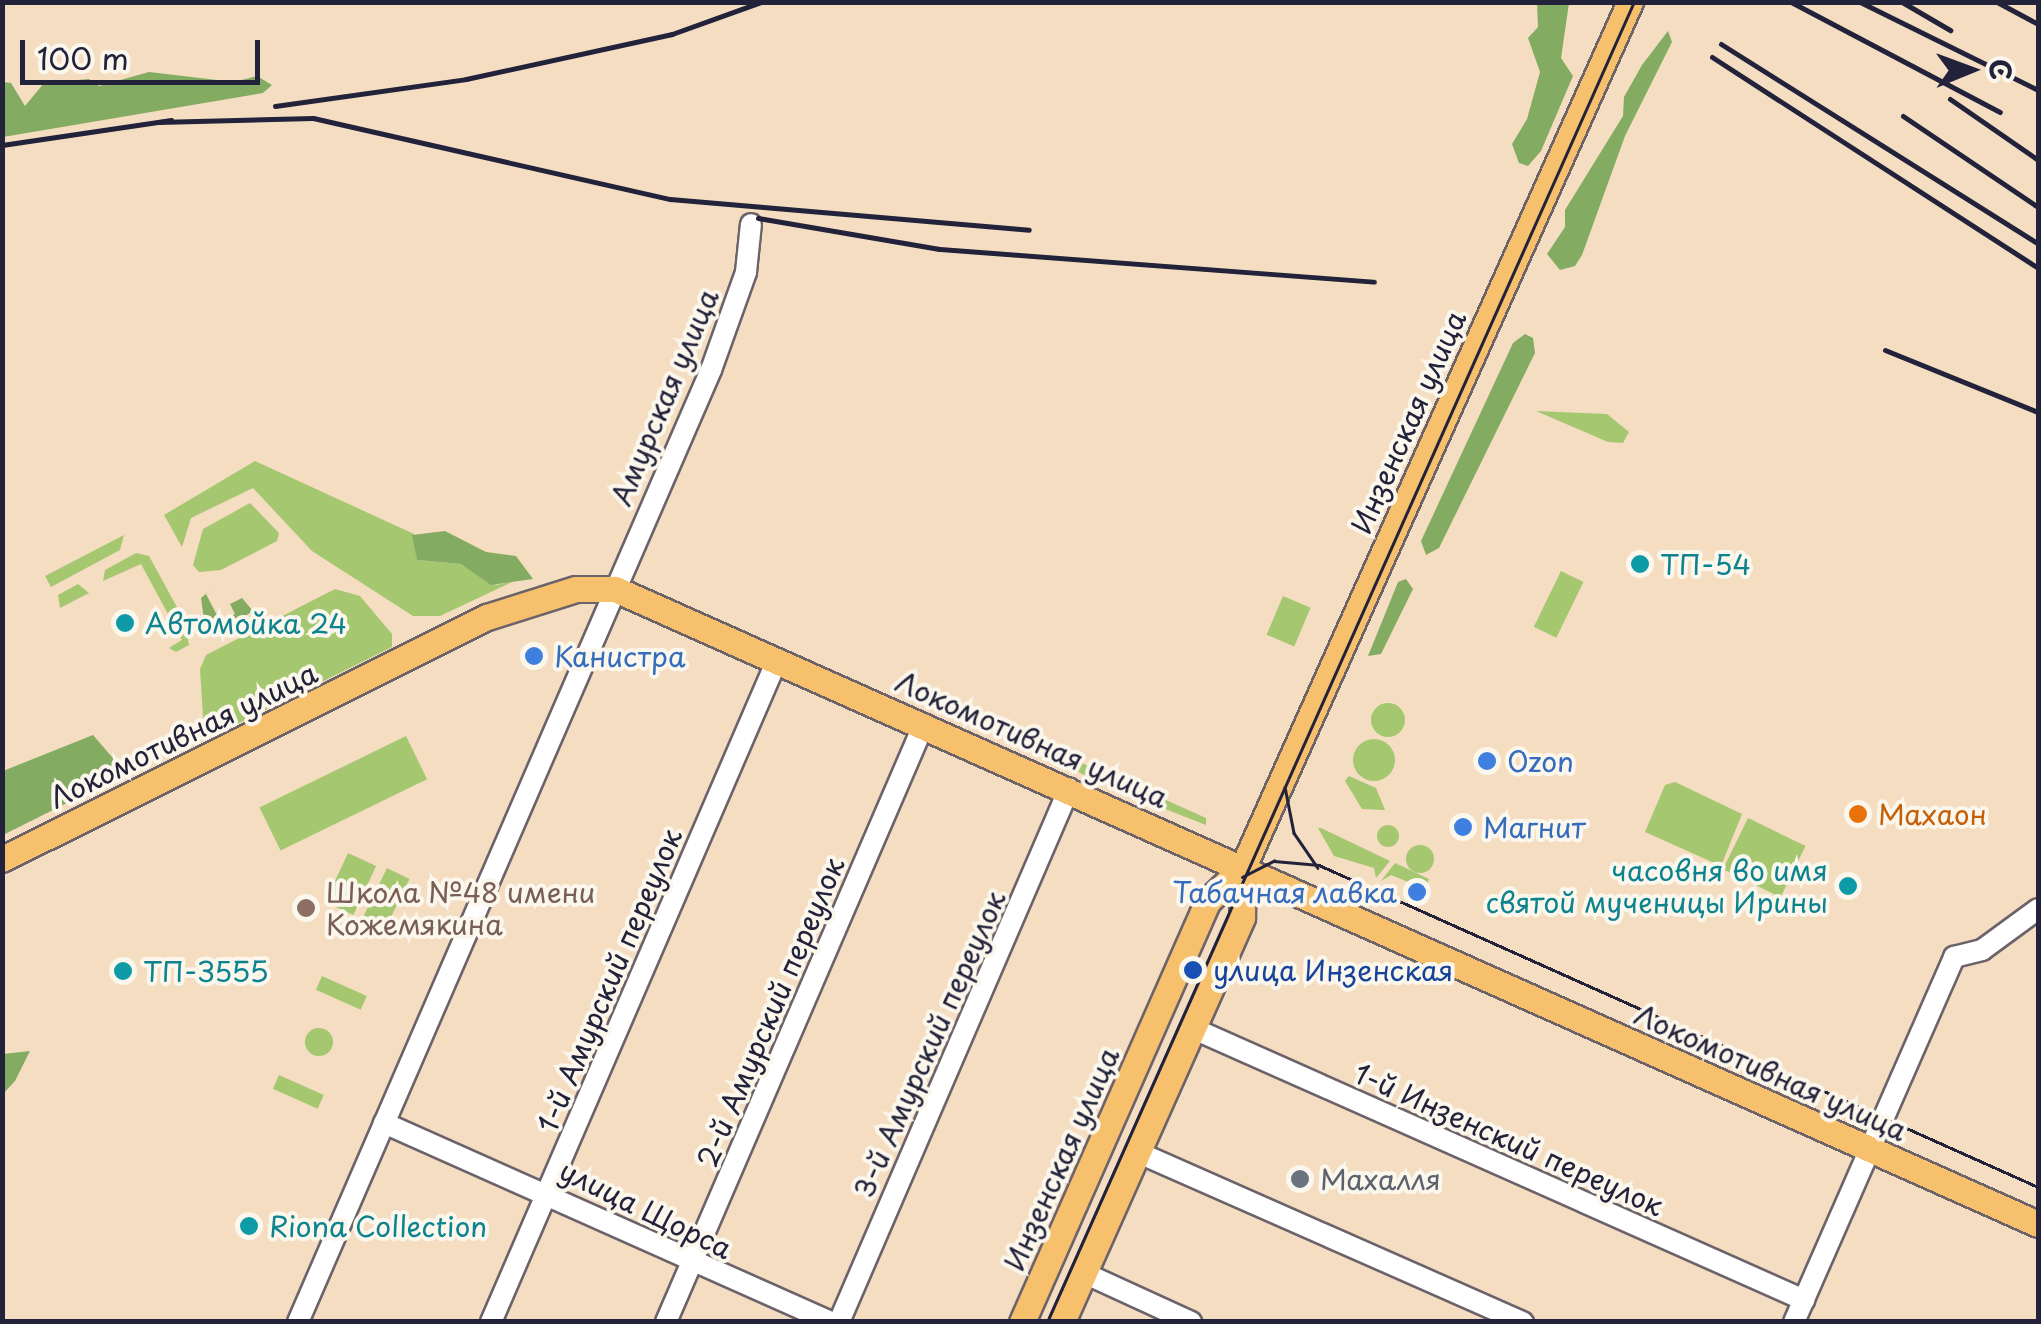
<!DOCTYPE html>
<meta charset="utf-8">
<style>
body{margin:0}
#map{position:relative;width:2041px;height:1324px;overflow:hidden;background:#f5ddc2;font-family:"Playpen Sans",sans-serif}
div>[style]{position:absolute}
.green>*{inset:0;background:#a4c770;transform-origin:0 0}
.round{border-radius:50%}
.forest>*{inset:0;background:#83ac62}
.roads{filter:drop-shadow(2px 0 #6c636a) drop-shadow(-2px 0 #6c636a) drop-shadow(0 2px #6c636a) drop-shadow(0 -2px #6c636a)}
.minor>*{height:20px;margin:-10px;padding:0 10px;transform-origin:10px;border-radius:10px;background:#fff}
.major>*{height:25px;margin:-12.5px;padding:0 12.5px;transform-origin:12.5px;border-radius:12.5px;background:#f7c06c}
.tram>*{height:2.5px;margin:-1.25px;padding:0 1.25px;transform-origin:1.25px;border-radius:1.25px;background:#22223b}
.rail>*{height:5px;margin:-2.5px;padding:0 2.5px;transform-origin:2.5px;border-radius:2.5px;background:#22223b}
.dots>*{width:28px;height:28px;translate:-50% -50%;box-sizing:border-box;border:5px solid #fbf7ec;border-radius:50%}
span{translate:-50% -50%;white-space:nowrap;text-align:center;line-height:1.15;-webkit-text-stroke:8px #fbf7ec;paint-order:stroke}
.street-label{font-size:28px;color:#22223b}
.culture-label{font-size:28px;color:#0d838f}
.left{translate:0 -50%;text-align:left}
.right{translate:-100% -50%;text-align:right}
.shop-label{font-size:28px;color:#366cbe}
.food-label{font-size:28px;color:#c56008}
.education-label{font-size:28px;color:#785e54}
.transit-label{font-size:28px;color:#164399}
.worship-label{font-size:28px;color:#5b616d}
.frame{position:absolute;inset:0;border:5px solid #22223b;pointer-events:none}
.north{position:absolute;left:1921px;top:20px;width:100px;height:100px;-webkit-text-stroke:8px #fbf7ec;paint-order:stroke;rotate:89deg;font-size:28px;font-weight:700;line-height:40px;text-align:center;color:#22223b}
.north::after{content:'';display:block;margin:auto;width:35px;height:45px;background:#22223b;clip-path:polygon(50% 0,100% 100%,50% 72%,0 100%)}
.scale{position:absolute;left:20px;top:40px;width:240px;height:45px;box-sizing:border-box;border:5px solid #22223b;border-top:0;padding-left:12px;font-size:30px;line-height:35px;white-space:nowrap;color:#22223b;-webkit-text-stroke:8px #fbf7ec;paint-order:stroke}
</style>
<div id="map">
<div class="green">
<i style="clip-path:polygon(1536px 411px,1607px 414px,1629px 432px,1623px 443px,1608px 442px)"></i>
<i style="clip-path:polygon(255px 461px,414px 534px,417px 560px,461px 564px,496px 585px,514px 581px,440px 616px,413px 616px,312px 551px,253px 488px,191px 518px,182px 547px,164px 515px)"></i>
<i style="clip-path:polygon(250px 503px,279px 533px,277px 541px,221px 570px,199px 572px,193px 565px,203px 529px)"></i>
<i style="clip-path:polygon(124px 535px,120px 550px,51px 587px,45px 576px)"></i>
<i style="clip-path:polygon(136px 553px,149px 556px,184px 620px,189px 645px,176px 652px,169px 648px,182px 640px,141px 564px,103px 581px,105px 570px)"></i>
<i style="left:1561px;top:571px;width:25px;height:62px;rotate:26deg"></i>
<i style="clip-path:polygon(78px 584px,89px 593px,60px 608px,58px 595px)"></i>
<i style="clip-path:polygon(335px 589px,360px 596px,392px 634px,392px 647px,213px 736px,204px 733px,200px 669px,206px 655px)"></i>
<i style="left:1283px;top:596px;width:30px;height:42px;rotate:23deg"></i>
<i class="round" style="left:1371px;top:703px;width:34px;height:34px"></i>
<i style="left:406px;top:736px;width:48px;height:163px;rotate:64deg"></i>
<i class="round" style="left:1353px;top:739px;width:42px;height:42px"></i>
<i style="clip-path:polygon(1025px 743px,1026px 741px,1104px 772px,1086px 776px)"></i>
<i style="clip-path:polygon(1349px 776px,1376px 788px,1385px 810px,1362px 809px,1345px 781px)"></i>
<i style="clip-path:polygon(1115px 777px,1206px 818px,1206px 825px,1119px 791px)"></i>
<i style="clip-path:polygon(1675px 782px,1742px 814px,1721px 866px,1645px 832px,1665px 785px)"></i>
<i style="left:1748px;top:818px;width:64px;height:57px;rotate:26deg"></i>
<i class="round" style="left:1377px;top:825px;width:22px;height:22px"></i>
<i style="clip-path:polygon(1318px 828px,1321px 828px,1390px 861px,1376px 878px,1374px 868px,1334px 856px)"></i>
<i class="round" style="left:1406px;top:845px;width:28px;height:28px"></i>
<i style="left:348px;top:853px;width:31px;height:54px;rotate:25deg"></i>
<i style="clip-path:polygon(1395px 863px,1429px 879px,1425px 889px,1391px 875px,1381px 881px)"></i>
<i style="left:387px;top:868px;width:25px;height:56px;rotate:26deg"></i>
<i style="left:322px;top:976px;width:49px;height:15px;rotate:24deg"></i>
<i class="round" style="left:305px;top:1028px;width:28px;height:28px"></i>
<i style="left:279px;top:1075px;width:49px;height:15px;rotate:24deg"></i>
</div>
<div class="forest">
<i style="clip-path:polygon(1537px 3px,1569px 3px,1561px 58px,1573px 76px,1541px 151px,1528px 166px,1519px 163px,1512px 144px,1527px 119px,1540px 72px,1528px 38px,1538px 27px)"></i>
<i style="clip-path:polygon(1668px 31px,1672px 42px,1625px 136px,1582px 255px,1575px 266px,1560px 270px,1547px 254px,1565px 227px,1565px 210px,1623px 116px,1624px 97px,1642px 65px)"></i>
<i style="clip-path:polygon(149px 72px,234px 82px,257px 76px,272px 85px,263px 93px,3px 137px,3px 82px,11px 83px,25px 106px,44px 83px,89px 79px,99px 86px)"></i>
<i style="clip-path:polygon(1525px 334px,1533px 338px,1535px 353px,1439px 548px,1426px 555px,1421px 541px,1513px 343px)"></i>
<i style="clip-path:polygon(445px 531px,486px 552px,516px 556px,533px 579px,491px 585px,461px 564px,417px 560px,412px 535px)"></i>
<i style="clip-path:polygon(1406px 579px,1413px 589px,1381px 654px,1368px 656px,1398px 582px)"></i>
<i style="clip-path:polygon(219px 583px,206px 594px,220px 621px,235px 614px,230px 604px,242px 598px,253px 611px,216px 634px,205px 627px,201px 598px)"></i>
<i style="clip-path:polygon(93px 735px,118px 764px,117px 778px,3px 835px,3px 771px)"></i>
<i style="clip-path:polygon(30px 1051px,15px 1081px,3px 1094px,3px 1054px)"></i>
</div>
<div class="roads">
<div class="minor">
<i style="left:1192px;top:1028px;width:670px;rotate:23.96deg"></i>
<i style="left:384px;top:1123px;width:488px;rotate:24deg"></i>
<i style="left:1137px;top:1152px;width:422px;rotate:23.8deg"></i>
<i style="left:1084px;top:1273px;width:118px;rotate:24.6deg"></i>
<i style="left:298px;top:1322px;width:1038px;rotate:-66.55deg"></i>
<i style="left:711px;top:370px;width:104px;rotate:-70.3deg"></i>
<i style="left:746px;top:272px;width:48px;rotate:-84.1deg"></i>
<i style="left:491px;top:1322px;width:721px;rotate:-66.63deg"></i>
<i style="left:666px;top:1322px;width:651px;rotate:-66.66deg"></i>
<i style="left:839px;top:1322px;width:581px;rotate:-66.66deg"></i>
<i style="left:1794px;top:1322px;width:399px;rotate:-66.3deg"></i>
<i style="left:1954px;top:957px;width:29px;rotate:-14deg"></i>
<i style="left:1982px;top:950px;width:69px;rotate:-36.2deg"></i>
</div>
<div class="major">
<i style="left:2px;top:859px;width:542px;rotate:-26.52deg"></i>
<i style="left:487px;top:617px;width:93px;rotate:-17.5deg"></i>
<i style="left:576px;top:589px;width:39px"></i>
<i style="left:615px;top:589px;width:1558px;rotate:24.05deg"></i>
<i style="left:1022px;top:1322px;width:460px;rotate:-66.2deg"></i>
<i style="left:1208px;top:901px;width:49px;rotate:-44.2deg"></i>
<i style="left:1243px;top:867px;width:948px;rotate:-65.9deg"></i>
<i style="left:1062px;top:1322px;width:443px;rotate:-66deg"></i>
<i style="left:1242px;top:917px;width:50px;rotate:-88.9deg"></i>
</div>
</div>
<div class="tram">
<i style="left:1285px;top:787px;width:47px;rotate:78.9deg"></i>
<i style="left:1294px;top:833px;width:42px;rotate:55.6deg"></i>
<i style="left:1242px;top:877px;width:36px;rotate:-27deg"></i>
<i style="left:1274px;top:861px;width:45px;rotate:5.1deg"></i>
<i style="left:1319px;top:865px;width:788px;rotate:24.12deg"></i>
<i style="left:1047px;top:1322px;width:1445px;rotate:-66.03deg"></i>
</div>
<div class="rail">
<i style="left:1791px;top:2px;width:236px;rotate:27.8deg"></i>
<i style="left:1860px;top:2px;width:199px;rotate:26.3deg"></i>
<i style="left:1902px;top:2px;width:56px;rotate:30.3deg"></i>
<i style="left:1997px;top:2px;width:47px;rotate:28.2deg"></i>
<i style="left:1721px;top:44px;width:375px;rotate:32.2deg"></i>
<i style="left:1712px;top:57px;width:388px;rotate:32.9deg"></i>
<i style="left:1950px;top:99px;width:107px;rotate:34.7deg"></i>
<i style="left:275px;top:106px;width:193px;rotate:-8deg"></i>
<i style="left:466px;top:79px;width:211px;rotate:-12.3deg"></i>
<i style="left:672px;top:34px;width:95px;rotate:-19.8deg"></i>
<i style="left:1903px;top:116px;width:163px;rotate:34deg"></i>
<i style="left:158px;top:122px;width:155px;rotate:-1.5deg"></i>
<i style="left:313px;top:118px;width:366px;rotate:12.8deg"></i>
<i style="left:670px;top:199px;width:360px;rotate:4.9deg"></i>
<i style="left:2px;top:145px;width:171px;rotate:-8.4deg"></i>
<i style="left:758px;top:218px;width:184px;rotate:9.7deg"></i>
<i style="left:939px;top:249px;width:436px;rotate:4.3deg"></i>
<i style="left:1885px;top:350px;width:165px;rotate:22.1deg"></i>
</div>
<div class="dots">
<i style="left:1640px;top:564px;background:#0f9aa8"></i>
<i style="left:125px;top:623px;background:#0f9aa8"></i>
<i style="left:534px;top:656px;background:#3f7fe0"></i>
<i style="left:1487px;top:761px;background:#3f7fe0"></i>
<i style="left:1858px;top:814px;background:#e8710a"></i>
<i style="left:1463px;top:827px;background:#3f7fe0"></i>
<i style="left:1848px;top:886px;background:#0f9aa8"></i>
<i style="left:1417px;top:892px;background:#3f7fe0"></i>
<i style="left:306px;top:908px;background:#8d6e63"></i>
<i style="left:1193px;top:970px;background:#1a4fb4"></i>
<i style="left:123px;top:971px;background:#0f9aa8"></i>
<i style="left:1300px;top:1179px;background:#6b7280"></i>
<i style="left:249px;top:1226px;background:#0f9aa8"></i>
</div>
<div class="street-label">
<span style="left:664px;top:397px;rotate:-67deg">Амурская улица</span>
<span style="left:1408px;top:422px;rotate:-66deg">Инзенская улица</span>
<span style="left:183px;top:735px;rotate:-26deg">Локомотивная улица</span>
<span style="left:1032px;top:739px;rotate:24deg">Локомотивная улица</span>
<span style="left:609px;top:980px;rotate:-67deg">1-й Амурский переулок</span>
<span style="left:770px;top:1012px;rotate:-67deg">2-й Амурский переулок</span>
<span style="left:929px;top:1044px;rotate:-66deg">3-й Амурский переулок</span>
<span style="left:1771px;top:1072px;rotate:24deg">Локомотивная улица</span>
<span style="left:1509px;top:1139px;rotate:24deg">1-й Инзенский переулок</span>
<span style="left:1061px;top:1159px;rotate:-66deg">Инзенская улица</span>
<span style="left:646px;top:1209px;rotate:26deg">улица Щорса</span>
</div>
<div class="culture-label">
<span class="left" style="left:1660px;top:564px">ТП-54</span>
<span class="left" style="left:145px;top:623px">Автомойка 24</span>
<span class="right" style="left:1828px;top:886px">часовня во имя<br>святой мученицы Ирины</span>
<span class="left" style="left:143px;top:971px">ТП-3555</span>
<span class="left" style="left:269px;top:1226px">Riona Collection</span>
</div>
<div class="shop-label">
<span class="left" style="left:554px;top:656px">Канистра</span>
<span class="left" style="left:1507px;top:761px">Ozon</span>
<span class="left" style="left:1483px;top:827px">Магнит</span>
<span class="right" style="left:1397px;top:892px">Табачная лавка</span>
</div>
<div class="food-label">
<span class="left" style="left:1878px;top:814px">Махаон</span>
</div>
<div class="education-label">
<span class="left" style="left:326px;top:908px">Школа №48 имени<br>Кожемякина</span>
</div>
<div class="transit-label">
<span class="left" style="left:1213px;top:970px">улица Инзенская</span>
</div>
<div class="worship-label">
<span class="left" style="left:1320px;top:1179px">Махалля</span>
</div>
<div class="frame"></div>
<div class="north">С</div>
<div class="scale">100 m</div>
</div>
